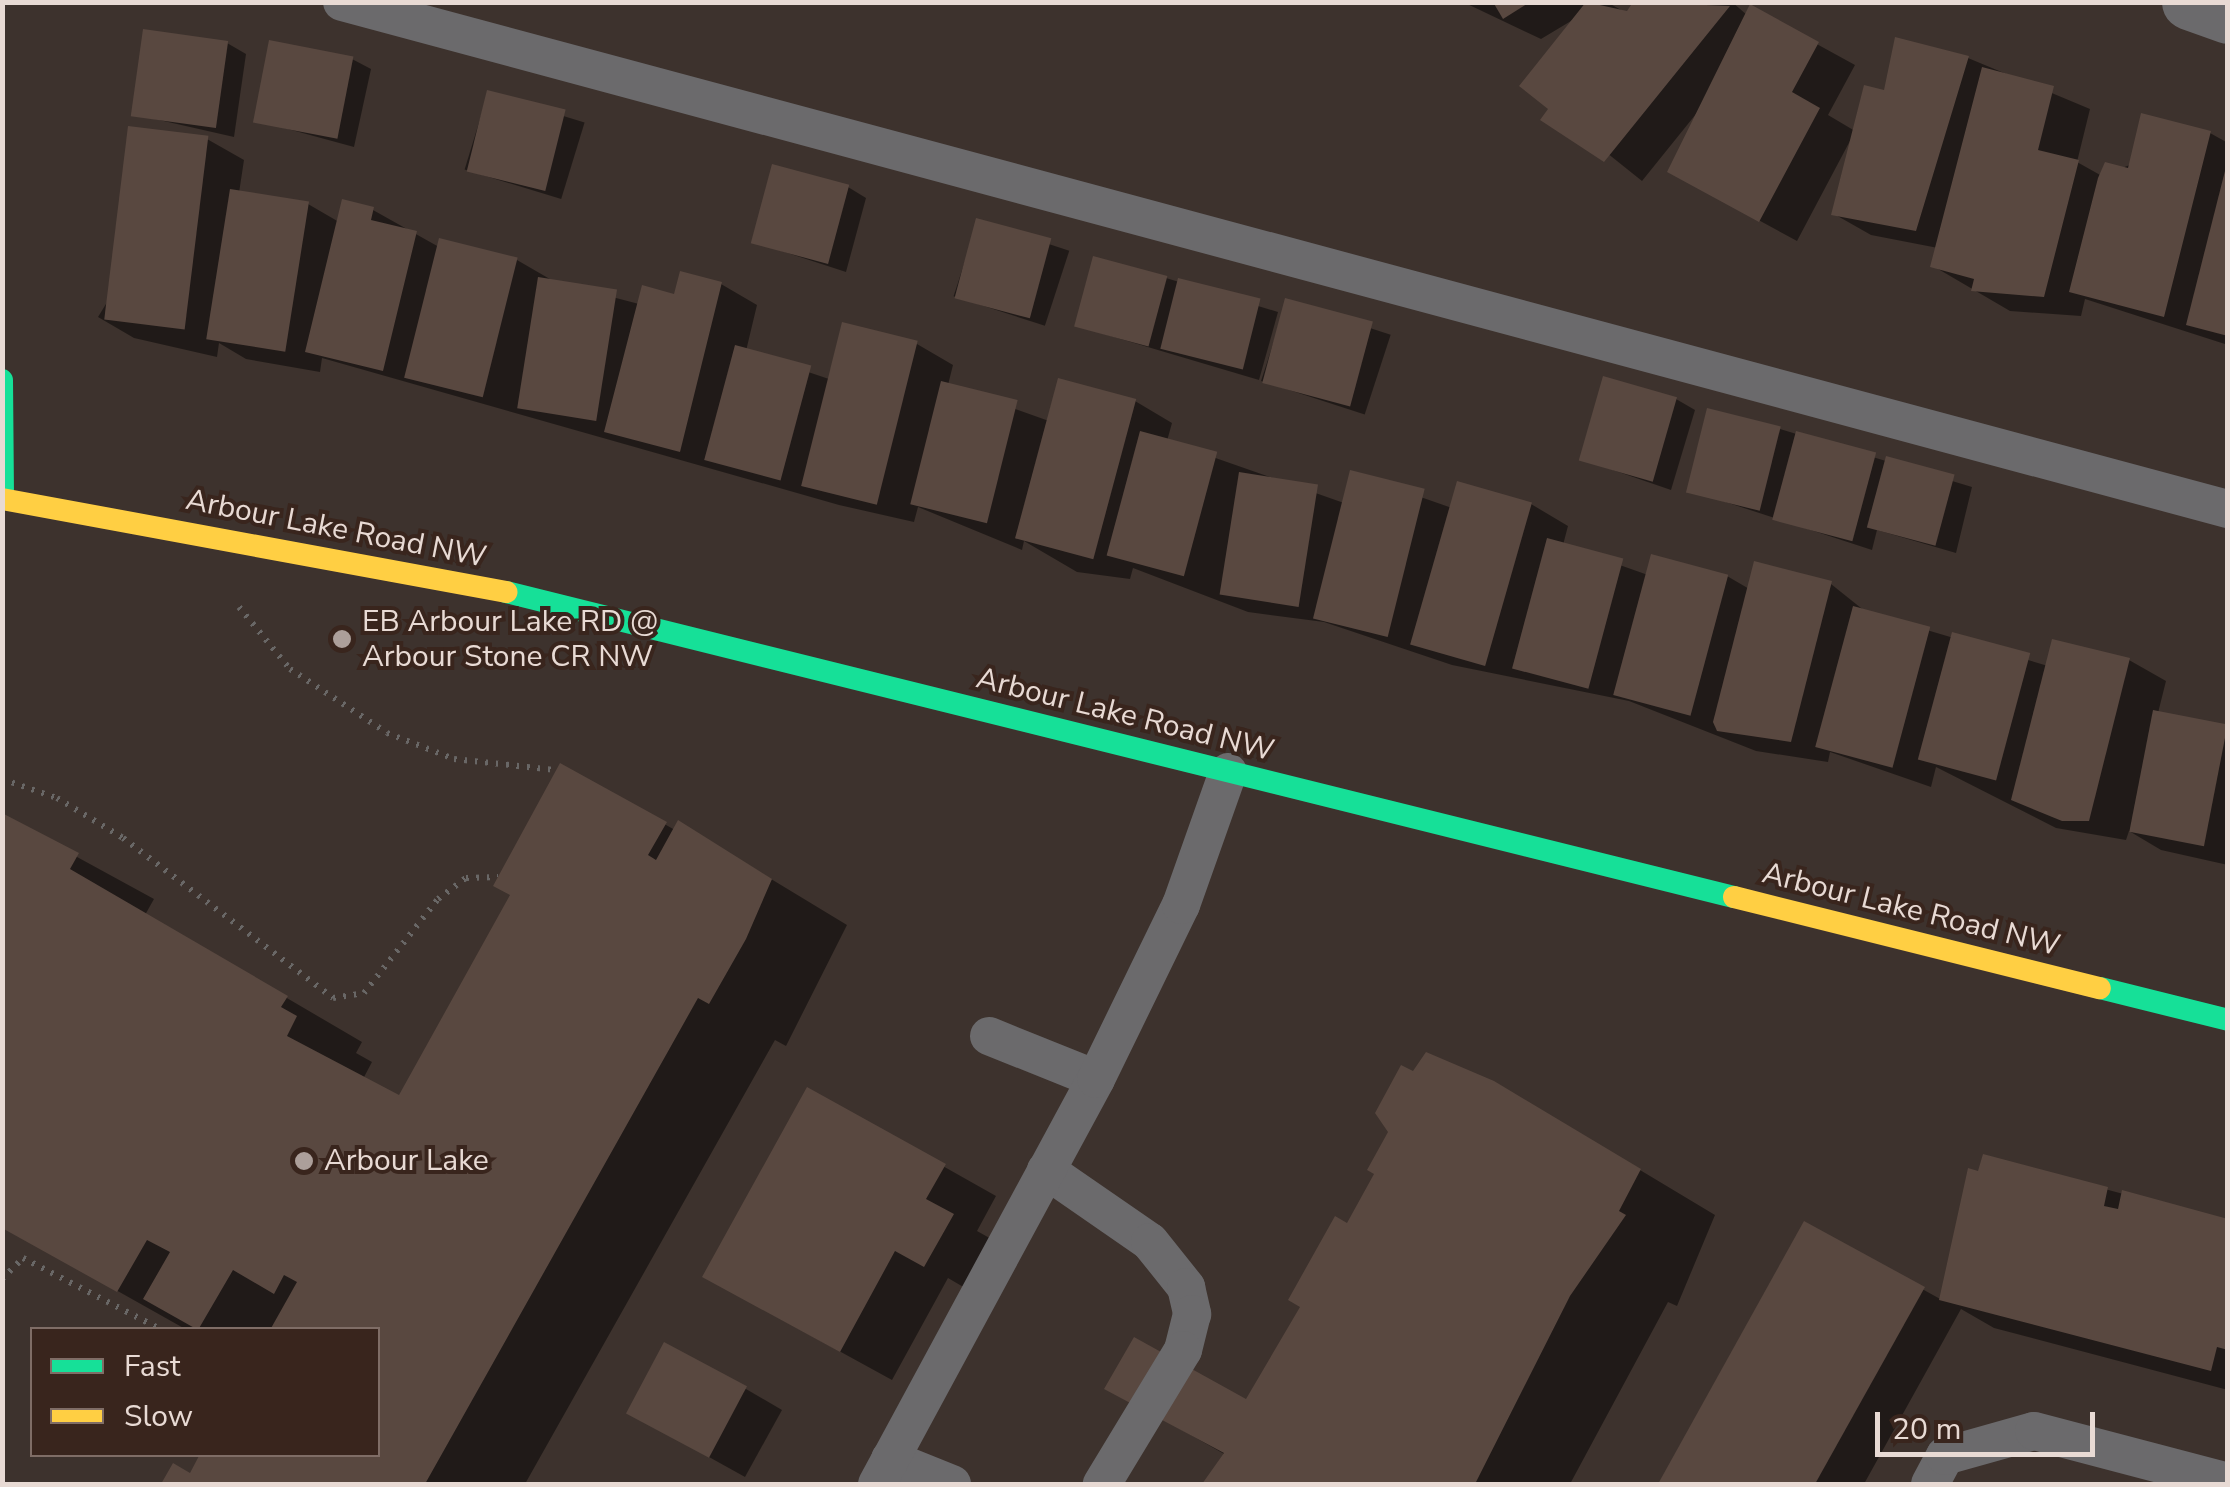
<!DOCTYPE html>
<style>
body{margin:0}
#map{position:relative;width:2230px;height:1487px;overflow:hidden;background:#3d322d;font-family:"Nunito Sans",sans-serif}
div>[style]{position:absolute}
.shadow>*{inset:0;background:#0007;transform-origin:0 0}
.building>*{inset:0;background:#594840;transform-origin:0 0}
.path>*{height:6px;margin-top:-3px;transform-origin:0;background:repeating-linear-gradient(90deg,#696766 0 2.5px,transparent 0 10.5px)}
.lane>*{height:38px;margin:-19px;padding:0 19px;transform-origin:19px;border-radius:19px;background:#6b6a6c}
.street>*{height:55px;margin:-27.5px;padding:0 27.5px;transform-origin:27.5px;border-radius:27.5px;background:#6b6a6c}
.fast>*{height:22px;margin:-11px;padding:0 11px;transform-origin:11px;border-radius:11px;background:#16e098}
.slow>*{height:22px;margin:-11px;padding:0 11px;transform-origin:11px;border-radius:11px;background:#ffcf43}
.dots>*{width:28px;height:28px;translate:-50% -50%;box-sizing:border-box;border:5px solid #39251d;border-radius:50%}
span{translate:-50% -50%;white-space:nowrap;text-align:center;line-height:1.15;-webkit-text-stroke:8px #39251d;paint-order:stroke}
.street-label{font-size:30px;color:#e8dad4}
.poi-label{font-size:30px;color:#e8dad4}
.left{translate:0 -50%;text-align:left}
.frame{position:absolute;inset:0;border:5px solid #e8dad4;pointer-events:none}
.legend{position:absolute;left:30px;top:1327px;width:350px;height:130px;box-sizing:border-box;background:#39251d;border:2px solid #7f6d66;margin:0;padding:12px 18px;list-style:none;font-size:30px;color:#e8dad4}
.legend li{display:flex;align-items:center;gap:20px;height:50px}
.legend b{width:50px;border:2px solid #7f6d66}
.scale{position:absolute;left:1875px;top:1412px;width:220px;height:45px;box-sizing:border-box;border:5px solid #e8dad4;border-top:0;padding-left:12px;font-size:30px;line-height:35px;white-space:nowrap;color:#e8dad4;-webkit-text-stroke:8px #39251d;paint-order:stroke}
</style>
<div id="map">
<div class="shadow">
<i style="clip-path:polygon(1463px 2px,1607px 2px,1628px 14px,1637px 2px,1732px 2px,1747px 15px,1751px 8px,1855px 65px,1828px 115px,1855px 131px,1886px 93px,1968px 58px,2090px 109px,2077px 162px,2102px 176px,2210px 133px,2228px 143px,2228px 345px,2085px 299px,2081px 316px,2010px 311px,1933px 266px,1938px 248px,1871px 235px,1834px 214px,1851px 139px,1797px 241px,1707px 192px,1696px 114px,1642px 181px,1552px 109px,1576px 18px,1541px 39px)"></i>
<i style="clip-path:polygon(227px 43px,246px 54px,234px 137px,133px 114px)"></i>
<i style="clip-path:polygon(352px 59px,371px 69px,354px 147px,255px 120px)"></i>
<i style="left:488px;top:93px;width:101px;height:80px;rotate:17deg"></i>
<i style="clip-path:polygon(207px 139px,244px 160px,239px 193px,308px 204px,339px 222px,373px 210px,439px 247px,517px 260px,555px 282px,639px 304px,721px 284px,757px 305px,746px 351px,829px 379px,917px 344px,953px 365px,948px 385px,1049px 421px,1135px 401px,1172px 423px,1167px 441px,1344px 503px,1352px 473px,1452px 508px,1531px 504px,1568px 526px,1563px 545px,1648px 575px,1727px 576px,1751px 590px,1756px 564px,1831px 584px,1866px 612px,2048px 666px,2129px 660px,2166px 681px,2158px 713px,2228px 727px,2228px 865px,2161px 850px,2129px 831px,2126px 840px,2056px 828px,1936px 767px,1931px 787px,1830px 752px,1828px 762px,1756px 751px,1629px 701px,1452px 665px,1324px 622px,1248px 612px,1133px 568px,1130px 579px,1077px 572px,1024px 541px,1022px 550px,918px 507px,914px 522px,839px 505px,322px 358px,320px 372px,246px 359px,219px 343px,217px 357px,134px 338px,98px 317px)"></i>
<i style="clip-path:polygon(848px 187px,866px 198px,846px 272px,754px 242px)"></i>
<i style="left:978px;top:221px;width:96px;height:79px;rotate:18deg"></i>
<i style="clip-path:polygon(1166px 278px,1278px 312px,1259px 380px,1077px 326px)"></i>
<i style="left:1287px;top:301px;width:109px;height:84px;rotate:18deg"></i>
<i style="clip-path:polygon(1676px 399px,1695px 410px,1671px 490px,1581px 459px)"></i>
<i style="clip-path:polygon(1780px 429px,1972px 487px,1956px 553px,1877px 530px,1872px 550px,1689px 490px)"></i>
<i style="clip-path:polygon(561px 766px,675px 830px,679px 823px,847px 925px,786px 1046px,775px 1040px,525px 1484px,164px 1484px,174px 1467px,191px 1476px,378px 1454px,378px 1330px,187px 1330px,2px 1226px,2px 816px,154px 899px,145px 915px,362px 1042px,356px 1053px,372px 1062px,363px 1079px,400px 1098px,513px 895px)"></i>
<i style="clip-path:polygon(808px 1090px,996px 1196px,977px 1231px,1004px 1246px,977px 1295px,948px 1278px,892px 1380px,757px 1306px)"></i>
<i style="clip-path:polygon(1570px 1128px,1715px 1215px,1677px 1306px,1668px 1302px,1570px 1484px,1208px 1484px,1226px 1455px,1108px 1388px,1247px 1402px,1348px 1226px)"></i>
<i style="clip-path:polygon(1985px 1157px,2228px 1222px,2228px 1390px,1994px 1328px,1961px 1309px,1864px 1484px,1661px 1484px,1805px 1224px,1942px 1300px)"></i>
<i style="clip-path:polygon(746px 1389px,782px 1410px,745px 1477px,628px 1412px)"></i>
</div>
<div class="building">
<i style="clip-path:polygon(1493px 2px,1530px 2px,1503px 19px)"></i>
<i style="clip-path:polygon(1586px 2px,1627px 11px,1633px 2px,1730px 6px,1604px 162px,1540px 120px,1548px 109px,1519px 86px)"></i>
<i style="clip-path:polygon(1750px 4px,1819px 42px,1792px 92px,1820px 108px,1759px 222px,1667px 172px)"></i>
<i style="left:143px;top:29px;width:86px;height:88px;rotate:8deg"></i>
<i style="clip-path:polygon(1895px 37px,1969px 56px,1916px 231px,1831px 215px,1864px 85px,1884px 90px)"></i>
<i style="left:269px;top:40px;width:86px;height:84px;rotate:11deg"></i>
<i style="clip-path:polygon(1982px 67px,2054px 86px,2038px 150px,2079px 160px,2044px 297px,1971px 291px,1974px 279px,1930px 267px)"></i>
<i style="left:487px;top:90px;width:81px;height:84px;rotate:14deg"></i>
<i style="clip-path:polygon(2141px 113px,2211px 131px,2164px 317px,2069px 292px,2098px 178px,2105px 162px,2128px 168px)"></i>
<i style="left:128px;top:126px;width:81px;height:195px;rotate:7deg"></i>
<i style="left:772px;top:164px;width:80px;height:82px;rotate:15deg"></i>
<i style="clip-path:polygon(2226px 167px,2228px 168px,2228px 336px,2186px 325px)"></i>
<i style="left:230px;top:189px;width:80px;height:152px;rotate:9deg"></i>
<i style="clip-path:polygon(342px 199px,374px 207px,371px 220px,417px 231px,383px 371px,305px 352px)"></i>
<i style="left:976px;top:218px;width:78px;height:83px;rotate:15deg"></i>
<i style="left:439px;top:238px;width:81px;height:144px;rotate:14deg"></i>
<i style="left:1093px;top:256px;width:77px;height:73px;rotate:15deg"></i>
<i style="clip-path:polygon(680px 271px,722px 282px,680px 452px,604px 432px,642px 285px,674px 294px)"></i>
<i style="left:538px;top:277px;width:80px;height:133px;rotate:9deg"></i>
<i style="left:1178px;top:278px;width:85px;height:73px;rotate:14deg"></i>
<i style="left:1285px;top:298px;width:91px;height:88px;rotate:15deg"></i>
<i style="left:842px;top:322px;width:78px;height:169px;rotate:14deg"></i>
<i style="left:735px;top:345px;width:79px;height:119px;rotate:15deg"></i>
<i style="left:1603px;top:376px;width:77px;height:88px;rotate:16deg"></i>
<i style="left:1058px;top:378px;width:81px;height:166px;rotate:15deg"></i>
<i style="left:941px;top:381px;width:79px;height:127px;rotate:14deg"></i>
<i style="left:1707px;top:408px;width:76px;height:87px;rotate:14deg"></i>
<i style="left:1140px;top:431px;width:80px;height:129px;rotate:15deg"></i>
<i style="left:1796px;top:431px;width:83px;height:92px;rotate:15deg"></i>
<i style="left:1886px;top:456px;width:71px;height:74px;rotate:15deg"></i>
<i style="left:1350px;top:470px;width:77px;height:153px;rotate:14deg"></i>
<i style="left:1239px;top:472px;width:80px;height:124px;rotate:9deg"></i>
<i style="left:1457px;top:481px;width:78px;height:170px;rotate:16deg"></i>
<i style="left:1547px;top:538px;width:79px;height:135px;rotate:15deg"></i>
<i style="left:1651px;top:554px;width:80px;height:146px;rotate:15deg"></i>
<i style="clip-path:polygon(1754px 561px,1832px 581px,1791px 742px,1717px 731px,1713px 722px)"></i>
<i style="left:1853px;top:606px;width:80px;height:146px;rotate:15deg"></i>
<i style="left:1952px;top:632px;width:81px;height:132px;rotate:15deg"></i>
<i style="clip-path:polygon(2052px 639px,2130px 658px,2089px 821px,2062px 821px,2011px 800px)"></i>
<i style="left:2153px;top:710px;width:76px;height:124px;rotate:11deg"></i>
<i style="clip-path:polygon(560px 763px,667px 822px,648px 855px,656px 860px,678px 820px,772px 879px,746px 939px,709px 1004px,698px 998px,425px 1484px,161px 1484px,173px 1463px,190px 1473px,200px 1454px,378px 1454px,378px 1330px,270px 1330px,297px 1282px,284px 1275px,274px 1294px,233px 1270px,198px 1330px,143px 1299px,170px 1252px,147px 1240px,117px 1292px,2px 1228px,2px 813px,79px 853px,70px 869px,288px 996px,281px 1007px,297px 1016px,287px 1036px,399px 1095px,510px 895px,493px 886px)"></i>
<i style="clip-path:polygon(1426px 1052px,1494px 1081px,1641px 1169px,1619px 1211px,1626px 1215px,1570px 1296px,1475px 1484px,1202px 1484px,1224px 1453px,1104px 1389px,1134px 1337px,1246px 1399px,1300px 1307px,1288px 1300px,1335px 1216px,1347px 1223px,1374px 1174px,1367px 1170px,1388px 1132px,1375px 1113px,1401px 1065px,1413px 1071px)"></i>
<i style="clip-path:polygon(807px 1087px,946px 1164px,926px 1199px,954px 1214px,924px 1267px,895px 1251px,840px 1352px,702px 1277px)"></i>
<i style="clip-path:polygon(1983px 1154px,2108px 1187px,2104px 1206px,2118px 1209px,2122px 1190px,2228px 1219px,2228px 1350px,2217px 1347px,2211px 1371px,1939px 1300px,1968px 1168px,1978px 1171px)"></i>
<i style="clip-path:polygon(1804px 1221px,1925px 1287px,1815px 1484px,1658px 1484px)"></i>
<i style="left:664px;top:1342px;width:94px;height:81px;rotate:28deg"></i>
</div>
<div class="path">
<i style="left:239px;top:607px;width:80px;rotate:50.6deg"></i>
<i style="left:290px;top:669px;width:116px;rotate:33.4deg"></i>
<i style="left:387px;top:733px;width:72px;rotate:21.2deg"></i>
<i style="left:454px;top:759px;width:103px;rotate:6.2deg"></i>
<i style="left:2px;top:779px;width:58px;rotate:19.1deg"></i>
<i style="left:57px;top:798px;width:77px;rotate:31.2deg"></i>
<i style="left:123px;top:838px;width:264px;rotate:37.3deg"></i>
<i style="left:333px;top:998px;width:31px;rotate:-9deg"></i>
<i style="left:364px;top:993px;width:120px;rotate:-51.8deg"></i>
<i style="left:438px;top:899px;width:35px;rotate:-37deg"></i>
<i style="left:466px;top:878px;width:32px;rotate:-2deg"></i>
<i style="left:2px;top:1279px;width:30px;rotate:-45deg"></i>
<i style="left:23px;top:1258px;width:157px;rotate:27.4deg"></i>
</div>
<div class="lane">
<i style="left:342px;top:2px;width:1953px;rotate:15.05deg"></i>
<i style="left:989px;top:1036px;width:115px;rotate:21.9deg"></i>
<i style="left:1046px;top:1170px;width:126px;rotate:34.7deg"></i>
<i style="left:1150px;top:1242px;width:58px;rotate:51.3deg"></i>
<i style="left:1186px;top:1287px;width:28px;rotate:77deg"></i>
<i style="left:1192px;top:1314px;width:37px;rotate:104deg"></i>
<i style="left:1183px;top:1350px;width:157px;rotate:121.2deg"></i>
<i style="left:890px;top:1459px;width:67px;rotate:22deg"></i>
<i style="left:877px;top:1484px;width:460px;rotate:-61.6deg"></i>
<i style="left:1096px;top:1079px;width:194px;rotate:-64deg"></i>
<i style="left:1181px;top:905px;width:141px;rotate:-70.5deg"></i>
<i style="left:1930px;top:1484px;width:32px;rotate:-62deg"></i>
<i style="left:1945px;top:1456px;width:92px;rotate:-15.7deg"></i>
<i style="left:2034px;top:1431px;width:201px;rotate:14.7deg"></i>
</div>
<div class="street">
<i style="left:2189px;top:2px;width:41px;rotate:19.7deg"></i>
</div>
<div class="fast">
<i style="left:2px;top:380px;width:119px;rotate:89.5deg"></i>
<i style="left:506px;top:592px;width:1265px;rotate:13.95deg"></i>
<i style="left:2100px;top:988px;width:132px;rotate:14deg"></i>
</div>
<div class="slow">
<i style="left:2px;top:499px;width:513px;rotate:10.45deg"></i>
<i style="left:1734px;top:897px;width:377px;rotate:14deg"></i>
</div>
<div class="dots">
<i style="left:342px;top:639px;background:#ac9f9a"></i>
<i style="left:304px;top:1161px;background:#ac9f9a"></i>
</div>
<div class="street-label">
<span style="left:336px;top:529px;rotate:11deg">Arbour Lake Road NW</span>
<span style="left:1125px;top:715px;rotate:14deg">Arbour Lake Road NW</span>
<span style="left:1911px;top:910px;rotate:14deg">Arbour Lake Road NW</span>
</div>
<div class="poi-label">
<span class="left" style="left:362px;top:639px">EB Arbour Lake RD @<br>Arbour Stone CR NW</span>
<span class="left" style="left:324px;top:1161px">Arbour Lake</span>
</div>
<div class="frame"></div>
<ul class="legend">
<li><b style="height:12px;background:#16e098"></b>Fast</li>
<li><b style="height:12px;background:#ffcf43"></b>Slow</li>
</ul>
<div class="scale">20 m</div>
</div>
